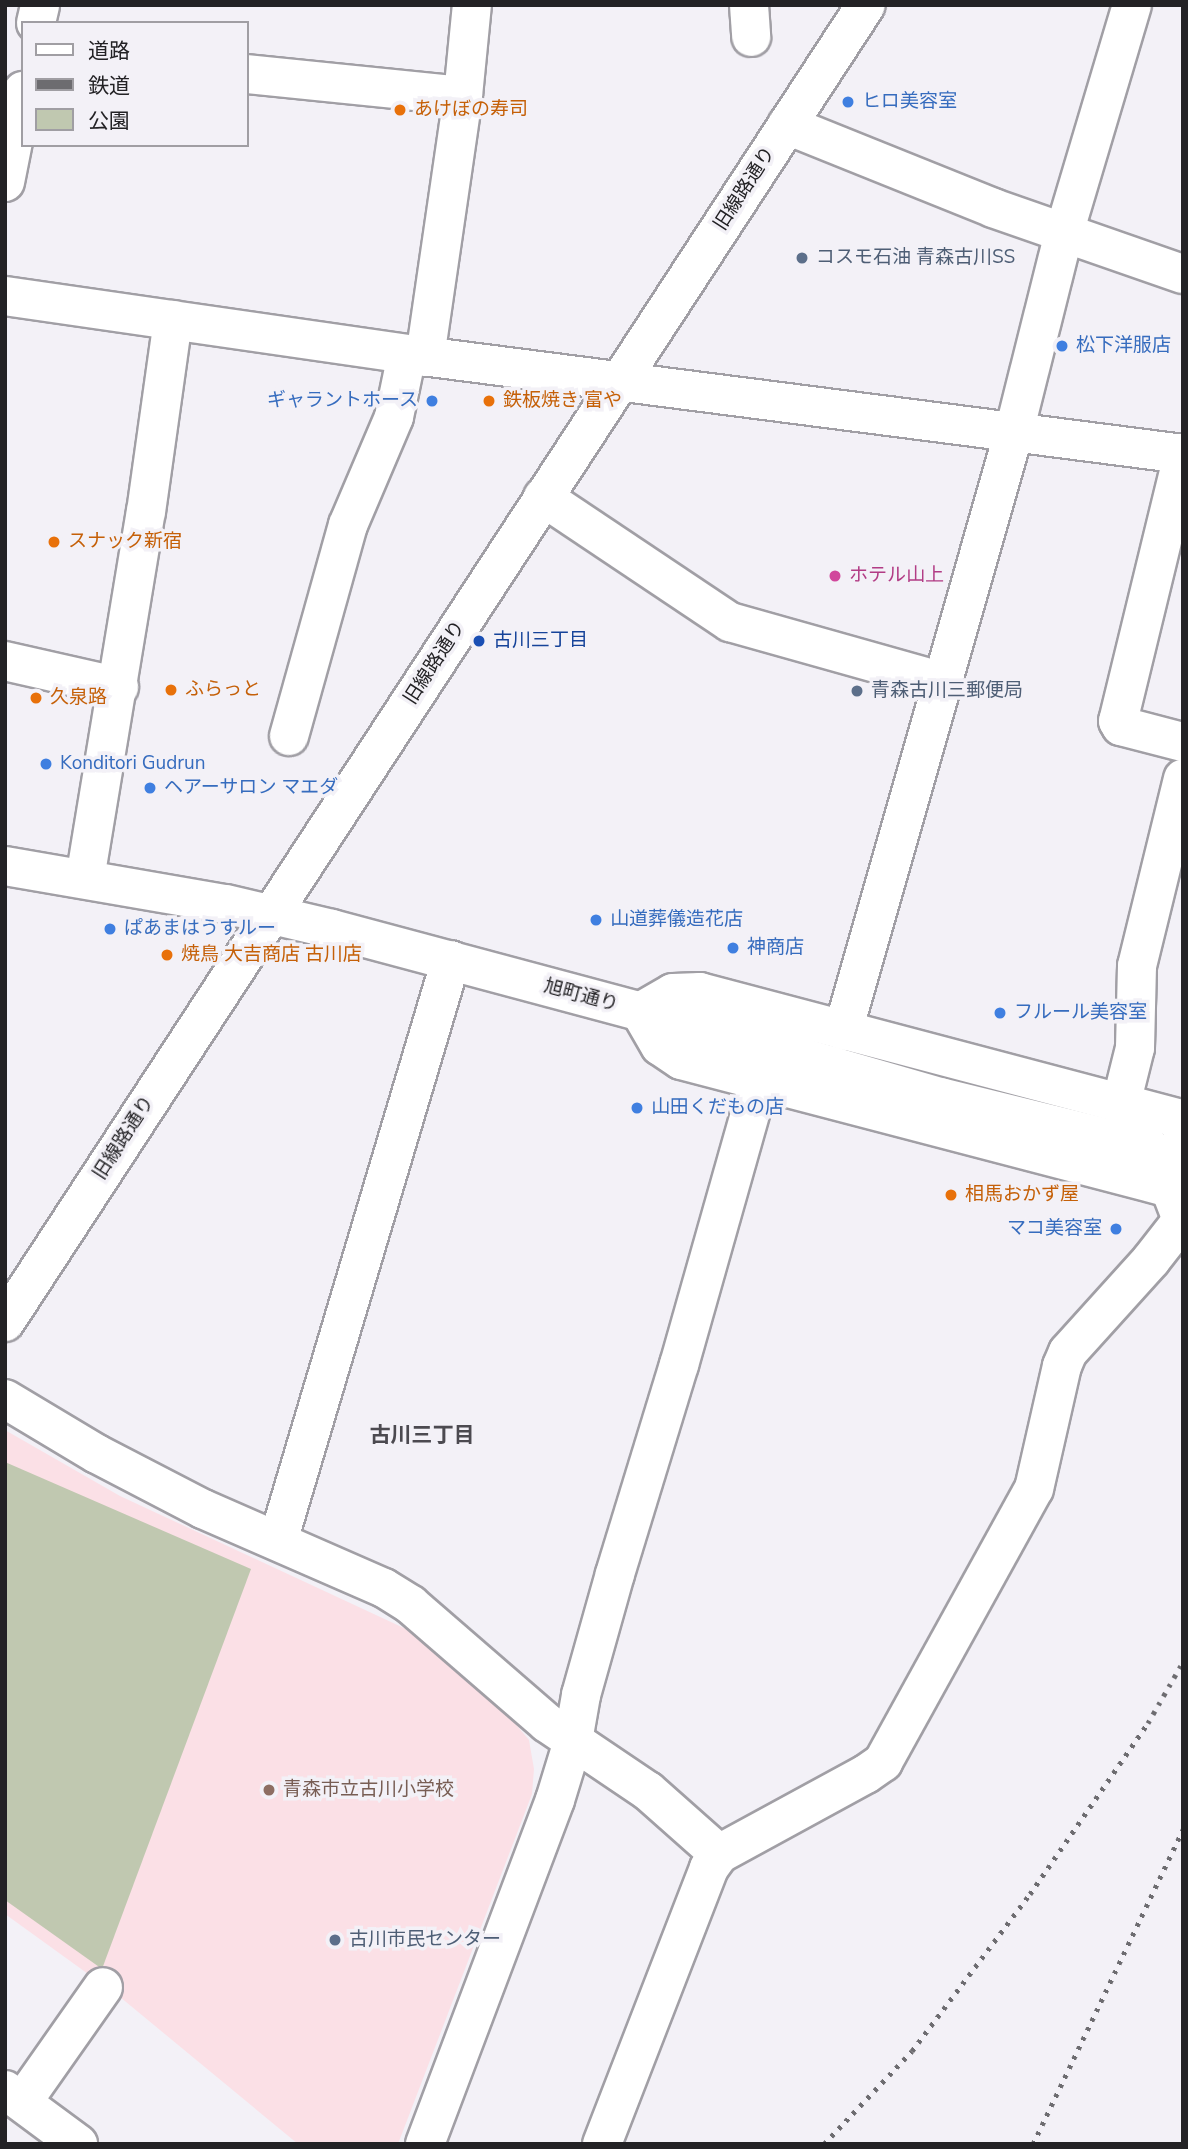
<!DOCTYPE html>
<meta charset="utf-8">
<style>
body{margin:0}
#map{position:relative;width:1188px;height:2149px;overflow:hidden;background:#f3f1f7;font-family:"Nunito Sans","Noto Sans JP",sans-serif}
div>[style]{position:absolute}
.education>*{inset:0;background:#fbe0e6}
.green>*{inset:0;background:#c0c8b0}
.roads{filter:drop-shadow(2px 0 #a19fa5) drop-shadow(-2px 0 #a19fa5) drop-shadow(0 2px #a19fa5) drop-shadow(0 -2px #a19fa5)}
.minor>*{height:38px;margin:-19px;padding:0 19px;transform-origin:19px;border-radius:19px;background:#fff}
.rail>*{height:5px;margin-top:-2.5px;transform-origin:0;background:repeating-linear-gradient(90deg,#6d6c70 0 3.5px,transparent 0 10.5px)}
.dots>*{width:19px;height:19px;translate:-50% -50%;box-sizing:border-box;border:4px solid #f3f1f7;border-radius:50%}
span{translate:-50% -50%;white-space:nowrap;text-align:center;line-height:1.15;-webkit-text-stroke:7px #f3f1f7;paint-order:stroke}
.shop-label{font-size:19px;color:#366cbe}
.left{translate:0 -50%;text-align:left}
.right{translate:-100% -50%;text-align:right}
.food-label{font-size:19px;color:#c56008}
.street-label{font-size:19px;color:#232225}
.service-label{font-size:19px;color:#4e5e75}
.hotel-label{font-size:19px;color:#b23c85}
.transit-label{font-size:19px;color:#164399}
.education-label{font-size:19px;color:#785e54}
.neighbourhood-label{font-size:21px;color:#4c4a50;font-weight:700}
.frame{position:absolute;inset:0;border:7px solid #232225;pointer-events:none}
.legend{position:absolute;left:21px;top:21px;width:228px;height:126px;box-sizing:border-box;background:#f3f1f7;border:2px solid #a09ea3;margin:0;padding:9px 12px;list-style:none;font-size:21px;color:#232225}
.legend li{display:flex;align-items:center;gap:14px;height:35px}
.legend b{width:35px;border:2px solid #a09ea3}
</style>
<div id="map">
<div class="education">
<i style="clip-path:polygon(5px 1430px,120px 1496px,406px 1629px,513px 1721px,529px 1740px,534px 1769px,532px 1794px,398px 2144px,298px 2144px,120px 1997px,5px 1914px)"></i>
</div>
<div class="green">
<i style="clip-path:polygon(5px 1462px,251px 1569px,102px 1969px,5px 1900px)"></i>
</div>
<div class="roads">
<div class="minor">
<i style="left:749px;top:5px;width:32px;rotate:86deg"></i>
<i style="left:36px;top:23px;width:18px;rotate:-77deg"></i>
<i style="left:247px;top:74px;width:217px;rotate:5.8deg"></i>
<i style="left:787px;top:125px;width:222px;rotate:21.9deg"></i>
<i style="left:993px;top:208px;width:201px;rotate:19.2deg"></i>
<i style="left:5px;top:182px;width:93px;rotate:-78.8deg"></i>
<i style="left:5px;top:296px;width:406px;rotate:8.2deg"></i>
<i style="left:407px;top:354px;width:782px;rotate:7.34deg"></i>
<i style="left:425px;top:357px;width:264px;rotate:-81.7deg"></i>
<i style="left:463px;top:96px;width:91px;rotate:-84.4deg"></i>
<i style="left:1183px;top:455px;width:274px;rotate:103.7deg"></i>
<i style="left:1118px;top:721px;width:6px;rotate:59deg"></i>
<i style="left:1121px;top:726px;width:64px;rotate:14.5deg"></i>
<i style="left:543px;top:497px;width:225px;rotate:33.8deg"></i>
<i style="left:730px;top:622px;width:222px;rotate:15.7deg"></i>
<i style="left:5px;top:661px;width:117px;rotate:12.8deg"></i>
<i style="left:289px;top:736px;width:219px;rotate:-74.4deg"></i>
<i style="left:348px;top:525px;width:117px;rotate:-66.9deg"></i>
<i style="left:394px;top:417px;width:64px;rotate:-78.3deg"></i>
<i style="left:5px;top:866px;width:224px;rotate:9.8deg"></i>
<i style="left:226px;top:904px;width:109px;rotate:13.3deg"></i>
<i style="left:332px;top:929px;width:371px;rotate:15deg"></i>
<i style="left:690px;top:1025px;width:260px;rotate:16.1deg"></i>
<i style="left:940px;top:1097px;width:218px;rotate:13.8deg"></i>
<i style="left:85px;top:879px;width:372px;rotate:-80.6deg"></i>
<i style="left:146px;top:512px;width:194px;rotate:-82deg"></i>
<i style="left:843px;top:1031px;width:623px;rotate:-74.07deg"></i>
<i style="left:1014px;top:432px;width:205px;rotate:-75.9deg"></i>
<i style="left:1064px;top:233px;width:238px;rotate:-73.4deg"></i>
<i style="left:1121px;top:1104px;width:58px;rotate:-76deg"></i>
<i style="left:1135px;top:1048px;width:82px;rotate:-88.6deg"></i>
<i style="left:1137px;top:966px;width:193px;rotate:-76.2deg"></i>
<i style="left:1170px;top:1188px;width:505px;rotate:-165.33deg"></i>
<i style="left:681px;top:1060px;width:25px;rotate:-146deg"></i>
<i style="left:660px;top:1046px;width:39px;rotate:-120deg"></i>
<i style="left:640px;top:1012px;width:38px;rotate:-30deg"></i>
<i style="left:673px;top:993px;width:27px;rotate:-2deg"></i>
<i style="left:700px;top:992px;width:500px;rotate:14.8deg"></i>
<i style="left:1179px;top:1212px;width:26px;rotate:-111deg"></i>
<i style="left:1170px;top:1188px;width:54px;rotate:-76deg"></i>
<i style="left:5px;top:1322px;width:1573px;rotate:-56.83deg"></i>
<i style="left:5px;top:1399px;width:107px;rotate:30.9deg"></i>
<i style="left:97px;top:1454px;width:119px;rotate:27.4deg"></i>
<i style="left:203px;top:1509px;width:197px;rotate:23.6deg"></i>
<i style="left:384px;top:1588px;width:32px;rotate:32deg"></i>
<i style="left:411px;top:1605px;width:180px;rotate:40.9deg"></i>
<i style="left:547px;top:1723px;width:122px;rotate:34deg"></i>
<i style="left:648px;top:1791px;width:95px;rotate:41.6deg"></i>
<i style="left:278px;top:1541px;width:606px;rotate:-73.42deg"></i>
<i style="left:5px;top:2090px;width:91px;rotate:36.5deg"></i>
<i style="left:23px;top:2101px;width:139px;rotate:-54.9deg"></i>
<i style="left:425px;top:2144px;width:368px;rotate:-69.3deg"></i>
<i style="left:555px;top:1800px;width:62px;rotate:-73deg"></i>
<i style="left:573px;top:1741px;width:47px;rotate:-80.1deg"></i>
<i style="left:581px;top:1695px;width:126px;rotate:-74.3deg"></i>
<i style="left:615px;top:1574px;width:219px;rotate:-73deg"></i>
<i style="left:679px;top:1365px;width:293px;rotate:-74.2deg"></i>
<i style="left:602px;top:2144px;width:296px;rotate:-68.8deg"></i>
<i style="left:709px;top:1868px;width:17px;rotate:-54deg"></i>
<i style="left:719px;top:1854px;width:167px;rotate:-28.6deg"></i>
<i style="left:866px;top:1774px;width:21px;rotate:-35deg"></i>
<i style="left:883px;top:1762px;width:312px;rotate:-61.1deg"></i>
<i style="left:1034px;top:1489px;width:126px;rotate:-77.2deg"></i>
<i style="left:1062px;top:1366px;width:15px;rotate:-67deg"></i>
<i style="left:1068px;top:1352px;width:124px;rotate:-47.9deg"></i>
<i style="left:1151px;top:1260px;width:52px;rotate:-52deg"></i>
</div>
</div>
<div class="rail">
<i style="left:824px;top:2144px;width:128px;rotate:-46.6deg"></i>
<i style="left:912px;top:2051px;width:196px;rotate:-53.1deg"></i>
<i style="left:1030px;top:1894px;width:208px;rotate:-55.4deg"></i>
<i style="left:1148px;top:1723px;width:70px;rotate:-60.2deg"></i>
<i style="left:1033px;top:2144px;width:349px;rotate:-64.5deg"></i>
</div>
<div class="dots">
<i style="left:848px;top:102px;background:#3f7fe0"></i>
<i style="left:400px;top:110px;background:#e8710a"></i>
<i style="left:802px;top:258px;background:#5c6f8a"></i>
<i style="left:1062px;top:346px;background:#3f7fe0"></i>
<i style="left:432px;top:401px;background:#3f7fe0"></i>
<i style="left:489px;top:401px;background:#e8710a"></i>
<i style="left:54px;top:542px;background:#e8710a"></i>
<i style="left:835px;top:576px;background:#d1479c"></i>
<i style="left:479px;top:641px;background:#1a4fb4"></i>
<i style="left:171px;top:690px;background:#e8710a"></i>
<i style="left:857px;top:691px;background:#5c6f8a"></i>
<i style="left:36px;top:698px;background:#e8710a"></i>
<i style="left:46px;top:764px;background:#3f7fe0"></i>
<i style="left:150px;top:788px;background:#3f7fe0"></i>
<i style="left:596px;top:920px;background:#3f7fe0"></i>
<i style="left:110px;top:929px;background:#3f7fe0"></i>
<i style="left:733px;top:948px;background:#3f7fe0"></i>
<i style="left:167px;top:955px;background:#e8710a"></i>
<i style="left:1000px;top:1013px;background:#3f7fe0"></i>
<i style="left:637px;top:1108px;background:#3f7fe0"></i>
<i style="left:951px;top:1195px;background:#e8710a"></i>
<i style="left:1116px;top:1229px;background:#3f7fe0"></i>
<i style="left:269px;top:1790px;background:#8d6e63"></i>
<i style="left:335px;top:1940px;background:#5c6f8a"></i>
</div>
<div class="shop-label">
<span class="left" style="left:862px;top:102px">ヒロ美容室</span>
<span class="left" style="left:1076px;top:346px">松下洋服店</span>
<span class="right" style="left:418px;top:401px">ギャラントホース</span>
<span class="left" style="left:60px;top:764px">Konditori Gudrun</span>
<span class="left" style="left:164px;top:788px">ヘアーサロン マエダ</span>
<span class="left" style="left:610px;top:920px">山道葬儀造花店</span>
<span class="left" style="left:124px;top:929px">ぱあまはうすルー</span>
<span class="left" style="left:747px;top:948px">神商店</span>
<span class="left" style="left:1014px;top:1013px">フルール美容室</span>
<span class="left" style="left:651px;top:1108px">山田くだもの店</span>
<span class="right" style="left:1102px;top:1229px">マコ美容室</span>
</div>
<div class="food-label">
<span class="left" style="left:414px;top:110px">あけぼの寿司</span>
<span class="left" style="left:503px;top:401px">鉄板焼き 富や</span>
<span class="left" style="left:68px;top:542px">スナック新宿</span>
<span class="left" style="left:185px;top:690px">ふらっと</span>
<span class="left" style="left:50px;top:698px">久泉路</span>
<span class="left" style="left:181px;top:955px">焼鳥 大吉商店 古川店</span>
<span class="left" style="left:965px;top:1195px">相馬おかず屋</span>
</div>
<div class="street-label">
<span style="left:745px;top:189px;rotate:-57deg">旧線路通り</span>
<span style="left:435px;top:663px;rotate:-57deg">旧線路通り</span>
<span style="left:581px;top:996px;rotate:15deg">旭町通り</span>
<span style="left:124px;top:1138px;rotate:-57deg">旧線路通り</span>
</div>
<div class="service-label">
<span class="left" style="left:816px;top:258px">コスモ石油 青森古川SS</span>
<span class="left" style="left:871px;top:691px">青森古川三郵便局</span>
<span class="left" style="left:349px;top:1940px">古川市民センター</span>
</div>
<div class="hotel-label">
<span class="left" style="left:849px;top:576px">ホテル山上</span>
</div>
<div class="transit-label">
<span class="left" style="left:493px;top:641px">古川三丁目</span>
</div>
<div class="education-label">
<span class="left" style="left:283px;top:1790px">青森市立古川小学校</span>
</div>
<div class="neighbourhood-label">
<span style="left:422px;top:1435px">古川三丁目</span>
</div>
<div class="frame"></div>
<ul class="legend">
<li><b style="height:9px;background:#fff"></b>道路</li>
<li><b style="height:9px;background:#6d6c70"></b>鉄道</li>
<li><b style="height:19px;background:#c0c8b0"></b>公園</li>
</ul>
</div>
